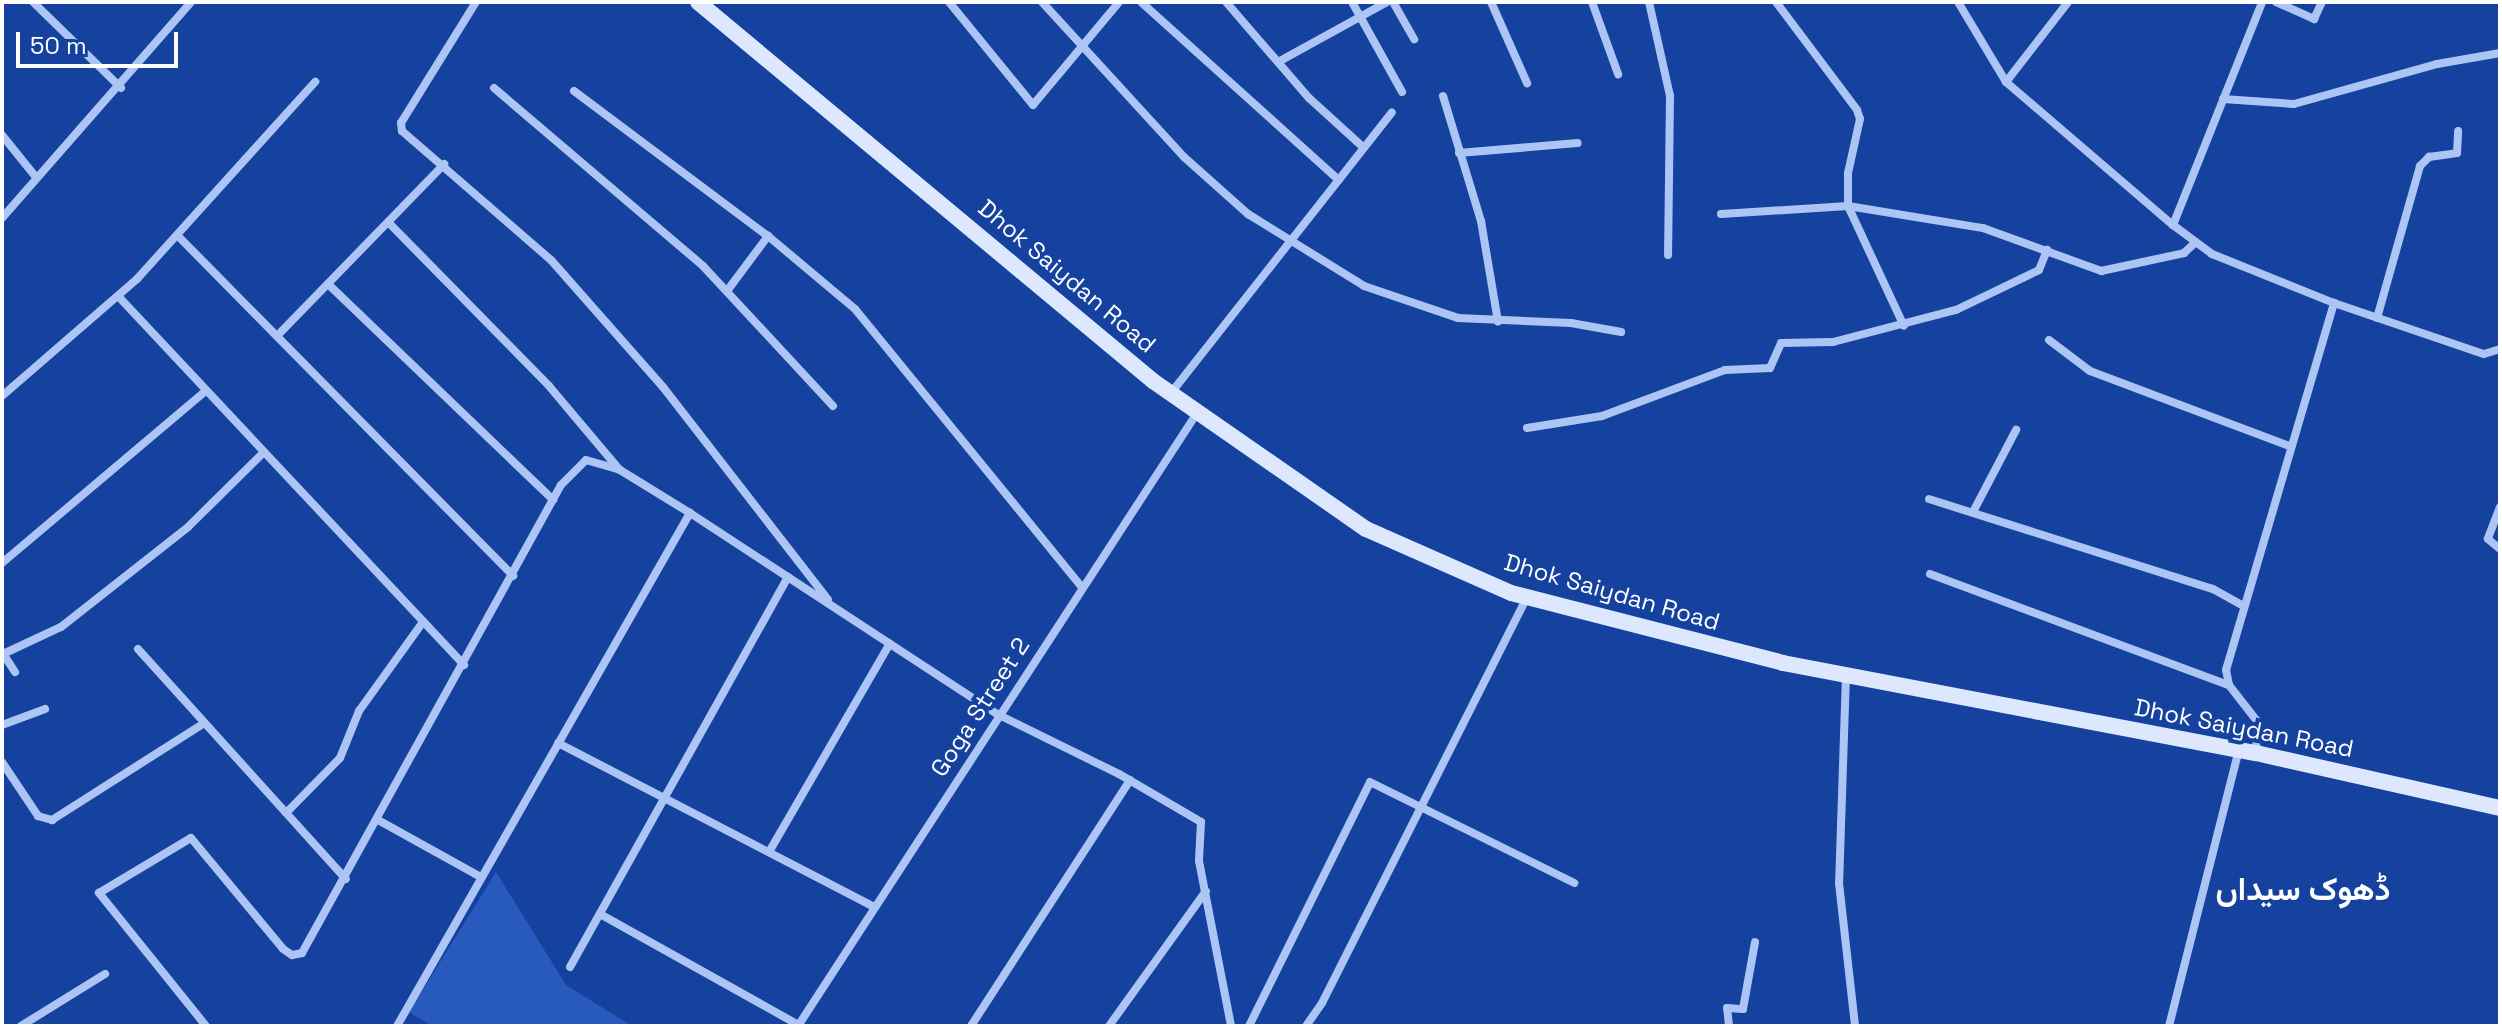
<!DOCTYPE html>
<meta charset="utf-8">
<style>
body{margin:0}
#map{position:relative;width:2502px;height:1028px;overflow:hidden;background:#15419f;font-family:"Space Grotesk",Vazirmatn,sans-serif}
div>[style]{position:absolute}
.green>*{inset:0;background:#285abd}
.street>*{height:8px;margin:-4px;padding:0 4px;transform-origin:4px;border-radius:4px;background:#adc5f4}
.secondary>*{height:16px;margin:-8px;padding:0 8px;transform-origin:8px;border-radius:8px;background:#dde7fd}
span{translate:-50% -50%;white-space:nowrap;text-align:center;line-height:1.15;-webkit-text-stroke:8px #15419f;paint-order:stroke}
.street-label{font-size:24px;color:#fff}
.district-label{font-size:32px;color:#fff;font-weight:700}
.frame{position:absolute;inset:0;border:4px solid #fff;pointer-events:none}
.scale{position:absolute;left:16px;top:32px;width:162px;height:36px;box-sizing:border-box;border:4px solid #fff;border-top:0;padding-left:10px;font-size:24px;line-height:28px;white-space:nowrap;color:#fff;-webkit-text-stroke:6px #15419f;paint-order:stroke}
</style>
<div id="map">
<div class="green">
<i style="clip-path:polygon(496px 872px,566px 985px,632px 1026px,432px 1026px,409px 1012px)"></i>
</div>
<div class="street">
<i style="left:33px;top:2px;width:123px;rotate:44.3deg"></i>
<i style="left:476px;top:2px;width:142px;rotate:121.8deg"></i>
<i style="left:401px;top:123px;width:8px;rotate:83deg"></i>
<i style="left:402px;top:131px;width:197px;rotate:40.9deg"></i>
<i style="left:551px;top:260px;width:169px;rotate:48.6deg"></i>
<i style="left:663px;top:387px;width:269px;rotate:52.2deg"></i>
<i style="left:949px;top:2px;width:133px;rotate:50.8deg"></i>
<i style="left:1033px;top:105px;width:134px;rotate:-50.1deg"></i>
<i style="left:1042px;top:2px;width:210px;rotate:47.5deg"></i>
<i style="left:1184px;top:157px;width:86px;rotate:41.7deg"></i>
<i style="left:1248px;top:214px;width:137px;rotate:31.8deg"></i>
<i style="left:1364px;top:286px;width:99px;rotate:18.8deg"></i>
<i style="left:1458px;top:318px;width:113px;rotate:2.5deg"></i>
<i style="left:1571px;top:323px;width:51px;rotate:10.2deg"></i>
<i style="left:1141px;top:2px;width:266px;rotate:42deg"></i>
<i style="left:1226px;top:2px;width:127px;rotate:49.2deg"></i>
<i style="left:1309px;top:98px;width:74px;rotate:42.3deg"></i>
<i style="left:1352px;top:2px;width:103px;rotate:60.9deg"></i>
<i style="left:1393px;top:2px;width:43px;rotate:60.4deg"></i>
<i style="left:1491px;top:2px;width:89px;rotate:66deg"></i>
<i style="left:1592px;top:2px;width:77px;rotate:70.1deg"></i>
<i style="left:1649px;top:2px;width:96px;rotate:77.4deg"></i>
<i style="left:1670px;top:96px;width:159px;rotate:90.7deg"></i>
<i style="left:1776px;top:2px;width:135px;rotate:53.1deg"></i>
<i style="left:1857px;top:110px;width:9px;rotate:72deg"></i>
<i style="left:1860px;top:119px;width:55px;rotate:102.5deg"></i>
<i style="left:1848px;top:173px;width:33px;rotate:90deg"></i>
<i style="left:1848px;top:206px;width:132px;rotate:65deg"></i>
<i style="left:1958px;top:2px;width:93px;rotate:59deg"></i>
<i style="left:2006px;top:82px;width:220px;rotate:40.6deg"></i>
<i style="left:2173px;top:225px;width:240px;rotate:-68.2deg"></i>
<i style="left:2276px;top:2px;width:42px;rotate:24.1deg"></i>
<i style="left:2314px;top:19px;width:19px;rotate:-65deg"></i>
<i style="left:1278px;top:62px;width:124px;rotate:-28.8deg"></i>
<i style="left:2006px;top:82px;width:101px;rotate:-52.2deg"></i>
<i style="left:494px;top:88px;width:275px;rotate:40.4deg"></i>
<i style="left:703px;top:266px;width:191px;rotate:47.1deg"></i>
<i style="left:574px;top:91px;width:242px;rotate:36.8deg"></i>
<i style="left:768px;top:236px;width:114px;rotate:40deg"></i>
<i style="left:855px;top:309px;width:359px;rotate:50.8deg"></i>
<i style="left:1443px;top:96px;width:131px;rotate:73.1deg"></i>
<i style="left:1481px;top:221px;width:102px;rotate:80.4deg"></i>
<i style="left:2223px;top:99px;width:71px;rotate:4deg"></i>
<i style="left:2294px;top:104px;width:148px;rotate:-15.6deg"></i>
<i style="left:2437px;top:64px;width:64px;rotate:-9.9deg"></i>
<i style="left:2px;top:135px;width:53px;rotate:51.2deg"></i>
<i style="left:1459px;top:153px;width:119px;rotate:-4.8deg"></i>
<i style="left:1721px;top:214px;width:127px;rotate:-3.6deg"></i>
<i style="left:1848px;top:206px;width:137px;rotate:9.3deg"></i>
<i style="left:1983px;top:228px;width:126px;rotate:20deg"></i>
<i style="left:2101px;top:271px;width:85px;rotate:-12.2deg"></i>
<i style="left:2184px;top:253px;width:16px;rotate:-43deg"></i>
<i style="left:2px;top:218px;width:287px;rotate:-48.8deg"></i>
<i style="left:388px;top:222px;width:230px;rotate:45.5deg"></i>
<i style="left:549px;top:386px;width:109px;rotate:49.9deg"></i>
<i style="left:2173px;top:225px;width:49px;rotate:36.6deg"></i>
<i style="left:2212px;top:254px;width:131px;rotate:21.9deg"></i>
<i style="left:2334px;top:303px;width:158px;rotate:18.8deg"></i>
<i style="left:2484px;top:354px;width:17px;rotate:-17deg"></i>
<i style="left:179px;top:237px;width:476px;rotate:45.4deg"></i>
<i style="left:328px;top:284px;width:312px;rotate:43.8deg"></i>
<i style="left:727px;top:291px;width:69px;rotate:-53.3deg"></i>
<i style="left:118px;top:296px;width:506px;rotate:46.84deg"></i>
<i style="left:2377px;top:318px;width:158px;rotate:-74.2deg"></i>
<i style="left:2420px;top:166px;width:13px;rotate:-45deg"></i>
<i style="left:2429px;top:157px;width:28px;rotate:-8deg"></i>
<i style="left:2457px;top:153px;width:22px;rotate:-87deg"></i>
<i style="left:277px;top:336px;width:240px;rotate:-45.8deg"></i>
<i style="left:2049px;top:340px;width:51px;rotate:37.1deg"></i>
<i style="left:2090px;top:371px;width:214px;rotate:20.6deg"></i>
<i style="left:1171px;top:393px;width:357px;rotate:-51.8deg"></i>
<i style="left:2px;top:396px;width:179px;rotate:-40.9deg"></i>
<i style="left:137px;top:279px;width:266px;rotate:-47.9deg"></i>
<i style="left:1527px;top:428px;width:76px;rotate:-9.1deg"></i>
<i style="left:1602px;top:416px;width:131px;rotate:-20.5deg"></i>
<i style="left:1725px;top:370px;width:45px;rotate:-2.5deg"></i>
<i style="left:1770px;top:368px;width:27px;rotate:-66deg"></i>
<i style="left:1781px;top:343px;width:52px;rotate:-1.1deg"></i>
<i style="left:1833px;top:342px;width:127px;rotate:-14.6deg"></i>
<i style="left:1956px;top:310px;width:92px;rotate:-25.7deg"></i>
<i style="left:2039px;top:270px;width:22px;rotate:-68deg"></i>
<i style="left:1929px;top:499px;width:298px;rotate:17.6deg"></i>
<i style="left:2213px;top:589px;width:35px;rotate:29deg"></i>
<i style="left:2500px;top:507px;width:34px;rotate:111deg"></i>
<i style="left:2488px;top:539px;width:16px;rotate:40deg"></i>
<i style="left:1973px;top:512px;width:93px;rotate:-62.3deg"></i>
<i style="left:2px;top:563px;width:265px;rotate:-40.2deg"></i>
<i style="left:1930px;top:574px;width:319px;rotate:20.4deg"></i>
<i style="left:138px;top:649px;width:310px;rotate:47.9deg"></i>
<i style="left:2px;top:652px;width:24px;rotate:57deg"></i>
<i style="left:3px;top:654px;width:64px;rotate:-25deg"></i>
<i style="left:61px;top:627px;width:162px;rotate:-38.2deg"></i>
<i style="left:188px;top:527px;width:104px;rotate:-44.6deg"></i>
<i style="left:1846px;top:675px;width:208px;rotate:91.9deg"></i>
<i style="left:1839px;top:883px;width:144px;rotate:83.6deg"></i>
<i style="left:2px;top:725px;width:46px;rotate:-20.4deg"></i>
<i style="left:558px;top:743px;width:356px;rotate:27.4deg"></i>
<i style="left:2256px;top:753px;width:32px;rotate:-88deg"></i>
<i style="left:2257px;top:721px;width:46px;rotate:-127.9deg"></i>
<i style="left:2229px;top:685px;width:15px;rotate:-101deg"></i>
<i style="left:2226px;top:670px;width:383px;rotate:-73.6deg"></i>
<i style="left:2px;top:762px;width:65px;rotate:56.3deg"></i>
<i style="left:38px;top:816px;width:15px;rotate:16deg"></i>
<i style="left:52px;top:820px;width:180px;rotate:-32.5deg"></i>
<i style="left:286px;top:813px;width:77px;rotate:-45.5deg"></i>
<i style="left:340px;top:758px;width:51px;rotate:-68deg"></i>
<i style="left:359px;top:711px;width:110px;rotate:-54.3deg"></i>
<i style="left:378px;top:820px;width:118px;rotate:29deg"></i>
<i style="left:769px;top:852px;width:241px;rotate:-59.9deg"></i>
<i style="left:600px;top:914px;width:228px;rotate:29.2deg"></i>
<i style="left:570px;top:967px;width:447px;rotate:-60.8deg"></i>
<i style="left:21px;top:1026px;width:99px;rotate:-31.8deg"></i>
<i style="left:206px;top:1026px;width:171px;rotate:-128.8deg"></i>
<i style="left:99px;top:893px;width:107px;rotate:-30.9deg"></i>
<i style="left:191px;top:838px;width:144px;rotate:50.3deg"></i>
<i style="left:283px;top:949px;width:11px;rotate:34deg"></i>
<i style="left:292px;top:955px;width:10px;rotate:-11deg"></i>
<i style="left:302px;top:953px;width:535px;rotate:-61.04deg"></i>
<i style="left:561px;top:485px;width:35px;rotate:-45deg"></i>
<i style="left:586px;top:460px;width:35px;rotate:16deg"></i>
<i style="left:620px;top:470px;width:82px;rotate:31.6deg"></i>
<i style="left:690px;top:513px;width:369px;rotate:33.2deg"></i>
<i style="left:999px;top:715px;width:134px;rotate:26.2deg"></i>
<i style="left:1119px;top:774px;width:95px;rotate:30.3deg"></i>
<i style="left:1201px;top:822px;width:39px;rotate:93deg"></i>
<i style="left:1199px;top:861px;width:168px;rotate:79deg"></i>
<i style="left:397px;top:1026px;width:591px;rotate:-60.27deg"></i>
<i style="left:798px;top:1026px;width:731px;rotate:-56.94deg"></i>
<i style="left:971px;top:1026px;width:293px;rotate:-57.1deg"></i>
<i style="left:1109px;top:1026px;width:166px;rotate:-54.3deg"></i>
<i style="left:1249px;top:1026px;width:272px;rotate:-63.6deg"></i>
<i style="left:1370px;top:782px;width:228px;rotate:26.3deg"></i>
<i style="left:1306px;top:1026px;width:28px;rotate:-55deg"></i>
<i style="left:1322px;top:1003px;width:455px;rotate:-63.2deg"></i>
<i style="left:1729px;top:1026px;width:18px;rotate:-96deg"></i>
<i style="left:1727px;top:1008px;width:16px;rotate:4deg"></i>
<i style="left:1743px;top:1009px;width:68px;rotate:-79.8deg"></i>
<i style="left:2169px;top:1026px;width:285px;rotate:-75.8deg"></i>
</div>
<div class="secondary">
<i style="left:698px;top:2px;width:592px;rotate:39.79deg"></i>
<i style="left:1153px;top:381px;width:259px;rotate:34.8deg"></i>
<i style="left:1366px;top:529px;width:158px;rotate:23.8deg"></i>
<i style="left:1511px;top:593px;width:281px;rotate:14.4deg"></i>
<i style="left:1783px;top:663px;width:481px;rotate:10.8deg"></i>
<i style="left:2256px;top:753px;width:250px;rotate:12.7deg"></i>
</div>
<div class="street-label">
<span style="left:1067px;top:276px;rotate:40deg">Dhok Saiydan Road</span>
<span style="left:1612px;top:592px;rotate:16deg">Dhok Saiydan Road</span>
<span style="left:980px;top:707px;rotate:-57deg">Goga Street 2</span>
<span style="left:2244px;top:728px;rotate:11deg">Dhok Saiydan Road</span>
</div>
<div class="district-label">
<span style="left:2303px;top:889px">ڈھوک سیداں</span>
</div>
<div class="frame"></div>
<div class="scale">50 m</div>
</div>
